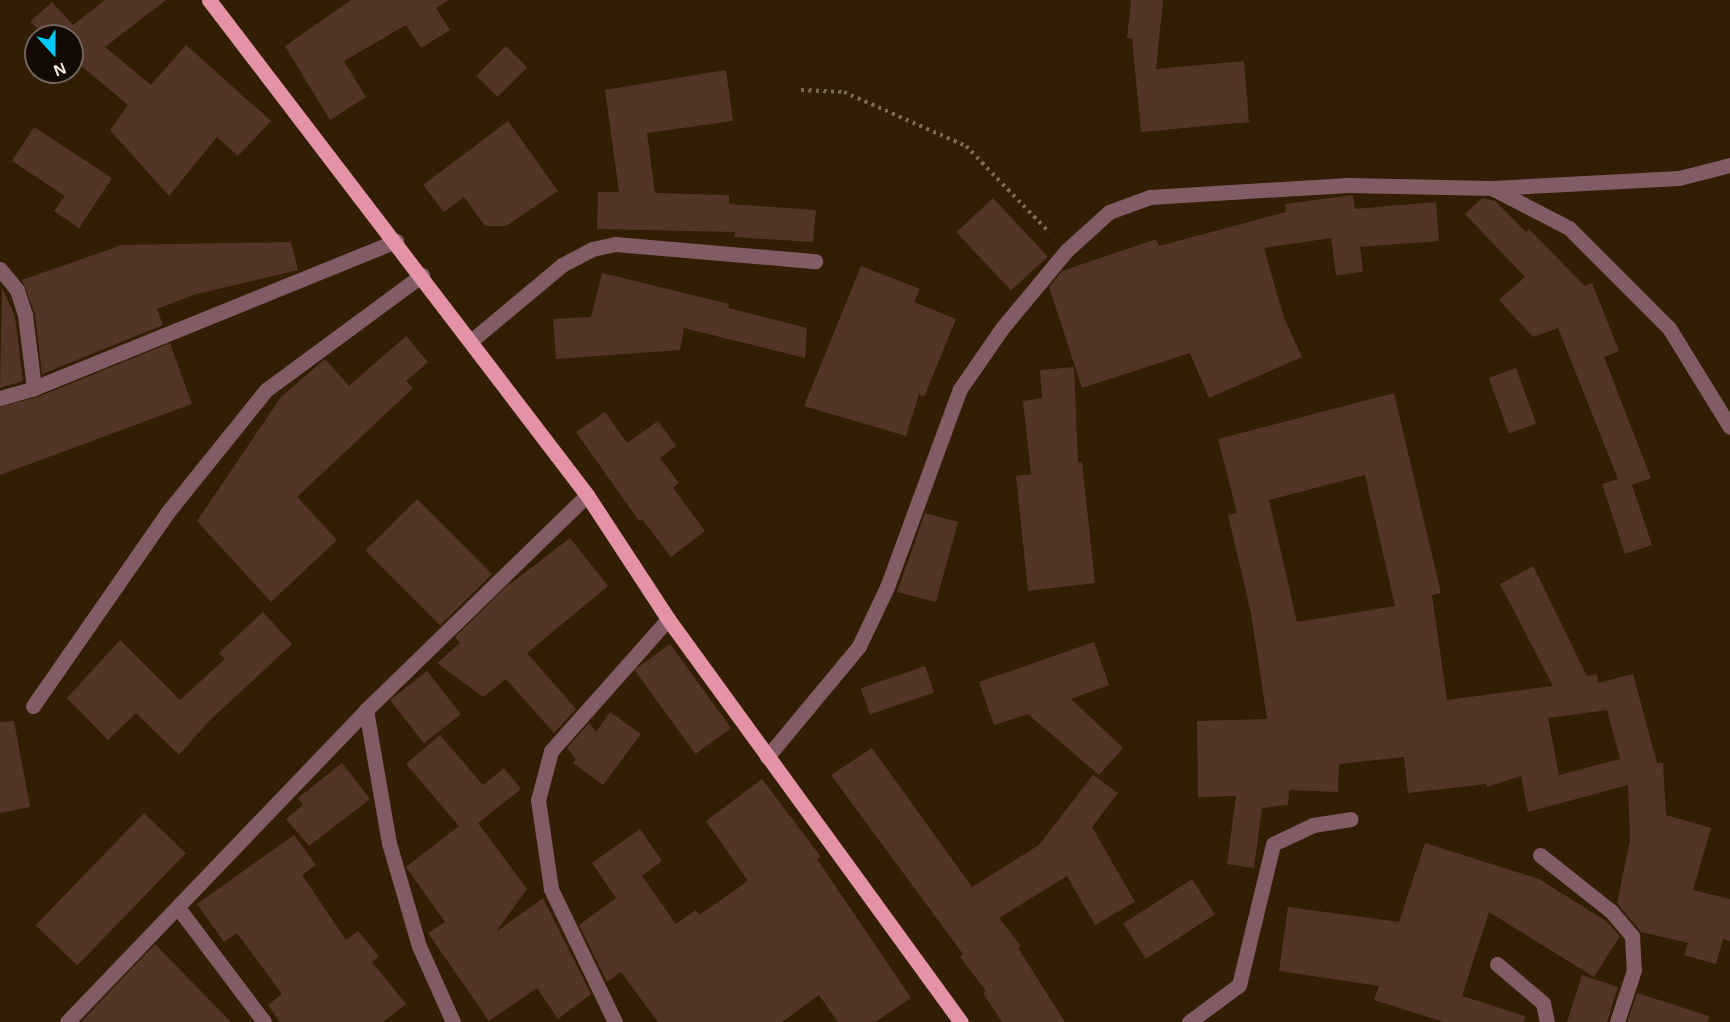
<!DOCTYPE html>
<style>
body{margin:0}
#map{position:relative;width:1730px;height:1022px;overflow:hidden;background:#321d05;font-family:Arial,sans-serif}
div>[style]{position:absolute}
.building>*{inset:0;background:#533528;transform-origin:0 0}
.path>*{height:4px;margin-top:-2px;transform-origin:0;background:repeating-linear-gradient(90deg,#7e6b57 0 3px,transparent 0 7.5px)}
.minor>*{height:15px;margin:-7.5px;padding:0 7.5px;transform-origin:7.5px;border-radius:7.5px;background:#835b64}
.major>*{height:15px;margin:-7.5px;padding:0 7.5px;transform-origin:7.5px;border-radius:7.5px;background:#e492a6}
span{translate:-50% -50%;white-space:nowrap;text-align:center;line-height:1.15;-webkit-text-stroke:4.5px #130a03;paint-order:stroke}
.north{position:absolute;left:24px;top:24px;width:60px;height:60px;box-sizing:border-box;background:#130a03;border:2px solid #71655b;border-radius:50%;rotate:159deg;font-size:16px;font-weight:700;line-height:24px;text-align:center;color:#fdeee0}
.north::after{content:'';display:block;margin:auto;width:21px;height:27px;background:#00cbf8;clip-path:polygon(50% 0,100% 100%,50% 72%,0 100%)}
</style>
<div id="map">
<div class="building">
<i style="clip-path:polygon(105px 0,166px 0,105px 47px,151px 85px,186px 45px,271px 121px,238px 156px,217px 137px,169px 196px,110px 130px,128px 105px,72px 58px,72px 36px,47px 36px,30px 22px,52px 2px,73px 25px)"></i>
<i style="clip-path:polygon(351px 0,449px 0,436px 8px,450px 30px,421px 48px,406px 25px,344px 61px,366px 97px,330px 120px,285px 46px)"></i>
<i style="clip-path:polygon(1131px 0,1163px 0,1156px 69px,1244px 61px,1249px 122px,1141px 132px,1132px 38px,1127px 38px)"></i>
<i style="left:506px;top:46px;width:30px;height:42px;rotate:45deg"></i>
<i style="clip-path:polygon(726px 70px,733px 121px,647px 133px,655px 193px,729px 195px,729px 204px,816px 210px,813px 242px,734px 237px,735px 232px,597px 229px,598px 192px,619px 192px,605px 90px)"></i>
<i style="clip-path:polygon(508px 121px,558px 191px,506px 226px,485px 226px,464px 197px,444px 212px,423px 185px)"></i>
<i style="clip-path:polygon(34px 127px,112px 178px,79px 228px,54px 211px,65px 196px,12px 161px)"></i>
<i style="clip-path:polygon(1353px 195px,1355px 209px,1436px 202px,1439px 241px,1360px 247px,1363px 272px,1336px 275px,1331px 238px,1264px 248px,1284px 318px,1302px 357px,1209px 398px,1190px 353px,1082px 388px,1049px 287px,1062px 271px,1156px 239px,1159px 246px,1286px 212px,1285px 204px)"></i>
<i style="left:993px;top:198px;width:80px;height:50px;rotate:47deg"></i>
<i style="clip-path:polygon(1482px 198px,1495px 201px,1526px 232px,1529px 229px,1585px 286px,1592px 283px,1619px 351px,1604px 357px,1651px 478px,1632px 485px,1652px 545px,1625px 554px,1602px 484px,1618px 479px,1558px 328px,1533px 337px,1499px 300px,1525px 277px,1465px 214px)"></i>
<i style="clip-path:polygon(291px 242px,298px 270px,193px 295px,157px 309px,163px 325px,42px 374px,35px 314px,22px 280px,122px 245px)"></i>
<i style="clip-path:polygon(861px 266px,920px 289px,914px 302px,956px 319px,924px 397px,919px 394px,906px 436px,804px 406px)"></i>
<i style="clip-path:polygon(602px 273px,729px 304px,728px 308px,807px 328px,805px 358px,684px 328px,680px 350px,556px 359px,553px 319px,591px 317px)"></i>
<i style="clip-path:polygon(2px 287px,15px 317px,23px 381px,0 388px)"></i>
<i style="clip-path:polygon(406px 336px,428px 362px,406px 381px,413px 388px,297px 497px,337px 540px,271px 602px,197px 521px,281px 397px,325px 359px,349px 386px)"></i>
<i style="clip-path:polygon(170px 343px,192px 404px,0 475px,0 407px,38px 397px)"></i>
<i style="clip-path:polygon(1074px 367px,1078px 463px,1082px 462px,1095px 583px,1028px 591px,1016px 476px,1031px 474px,1023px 401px,1042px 398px,1040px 370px)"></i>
<i style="left:1516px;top:368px;width:59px;height:29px;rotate:70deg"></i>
<i style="clip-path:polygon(evenodd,1394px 393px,1441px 593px,1432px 595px,1447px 700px,1553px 686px,1500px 584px,1533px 566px,1587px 676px,1597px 674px,1598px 683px,1633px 674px,1657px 763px,1663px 763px,1666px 815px,1711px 828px,1693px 890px,1730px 899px,1730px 941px,1723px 939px,1716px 964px,1684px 955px,1688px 943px,1641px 932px,1617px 903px,1630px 840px,1628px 785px,1528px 812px,1521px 776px,1487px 787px,1486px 784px,1408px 793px,1404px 757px,1339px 764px,1338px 792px,1289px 790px,1288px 805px,1262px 808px,1254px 868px,1227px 864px,1236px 796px,1198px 797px,1197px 721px,1267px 719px,1251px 613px,1228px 515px,1237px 513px,1218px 439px,1394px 393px,1365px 475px,1395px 606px,1297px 622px,1269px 500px,1365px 475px,1394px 393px,1607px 710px,1620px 759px,1559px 775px,1548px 718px,1607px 710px)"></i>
<i style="clip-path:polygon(605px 412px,627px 443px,658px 421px,676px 446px,660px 458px,679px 483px,673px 488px,705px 531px,671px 557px,642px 519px,639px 521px,576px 432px)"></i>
<i style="left:417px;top:499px;width:106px;height:73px;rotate:45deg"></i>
<i style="clip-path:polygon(925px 513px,958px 522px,936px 602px,897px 592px)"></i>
<i style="clip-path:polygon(570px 538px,608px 586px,527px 653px,576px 709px,554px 733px,506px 679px,483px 697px,437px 663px,460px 643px,455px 637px,506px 587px)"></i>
<i style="clip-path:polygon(263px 612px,292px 644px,209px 721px,179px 755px,136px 713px,108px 740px,67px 698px,120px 640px,180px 700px,225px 659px,219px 653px)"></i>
<i style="clip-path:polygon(1094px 642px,1109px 685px,1071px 699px,1123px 748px,1099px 775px,1028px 714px,994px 725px,979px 682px)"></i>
<i style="left:670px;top:644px;width:104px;height:44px;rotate:54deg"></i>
<i style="left:925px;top:666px;width:28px;height:68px;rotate:71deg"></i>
<i style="left:427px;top:671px;width:55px;height:47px;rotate:52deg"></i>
<i style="clip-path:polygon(610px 712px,641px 734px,603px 785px,573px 763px,576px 759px,567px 748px,589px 723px,596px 732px)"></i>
<i style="clip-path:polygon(14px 721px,30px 807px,0 813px,0 722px)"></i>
<i style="clip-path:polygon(440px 735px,483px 785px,504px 768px,521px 789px,478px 823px,527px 889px,496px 932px,543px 898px,591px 994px,558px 1019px,537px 988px,489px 1021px,428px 933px,445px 922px,406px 867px,459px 826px,406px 764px)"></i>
<i style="clip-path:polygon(872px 748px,972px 887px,1039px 845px,1093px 775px,1118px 793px,1092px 827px,1135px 902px,1095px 925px,1067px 876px,999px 918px,1021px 946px,1018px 948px,1065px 1022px,1002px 1022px,983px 993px,986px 991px,960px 957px,963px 954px,831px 775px)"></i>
<i style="clip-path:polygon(342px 763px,370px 799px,309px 846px,286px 819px,303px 805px,298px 798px)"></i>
<i style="clip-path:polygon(762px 779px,821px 857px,817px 859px,911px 998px,875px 1022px,838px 1022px,819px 995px,782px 1022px,658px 1022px,621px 972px,607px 982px,579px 925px,616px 898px,592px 863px,640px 829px,662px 861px,642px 876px,676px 924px,696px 910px,699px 915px,748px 881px,706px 821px)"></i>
<i style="left:144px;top:813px;width:58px;height:156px;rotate:44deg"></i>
<i style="clip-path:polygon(294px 835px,316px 865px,302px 875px,346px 940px,358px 931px,379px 956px,372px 962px,406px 1004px,383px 1022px,280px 1022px,268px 1005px,282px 994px,237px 933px,224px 942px,197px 904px)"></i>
<i style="clip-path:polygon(1425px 843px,1539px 879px,1606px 921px,1620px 936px,1594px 977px,1489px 912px,1462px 996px,1525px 1016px,1524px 1022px,1444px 1022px,1374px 1000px,1379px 986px,1279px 971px,1288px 907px,1399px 922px)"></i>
<i style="left:1192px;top:879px;width:42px;height:82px;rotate:57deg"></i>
<i style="clip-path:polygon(155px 944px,231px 1022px,81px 1022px)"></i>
<i style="clip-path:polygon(1582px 975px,1618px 987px,1607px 1022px,1567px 1022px)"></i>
<i style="clip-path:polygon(1637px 993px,1709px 1016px,1708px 1022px,1627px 1022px)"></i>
</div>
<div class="path">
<i style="left:801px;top:90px;width:43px;rotate:2.7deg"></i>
<i style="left:844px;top:92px;width:133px;rotate:23.9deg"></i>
<i style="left:966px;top:146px;width:120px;rotate:46deg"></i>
</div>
<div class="minor">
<i style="left:1492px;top:188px;width:187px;rotate:-3.1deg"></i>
<i style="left:1679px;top:178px;width:53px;rotate:-14.3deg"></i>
<i style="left:0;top:269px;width:27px;rotate:51deg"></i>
<i style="left:17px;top:290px;width:26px;rotate:72deg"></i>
<i style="left:25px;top:315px;width:74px;rotate:83deg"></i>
<i style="left:471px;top:341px;width:119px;rotate:-39.9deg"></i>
<i style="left:562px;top:265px;width:34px;rotate:-28deg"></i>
<i style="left:592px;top:249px;width:24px;rotate:-12deg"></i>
<i style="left:615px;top:244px;width:201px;rotate:4.9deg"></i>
<i style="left:0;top:398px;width:35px;rotate:-16deg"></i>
<i style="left:34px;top:388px;width:391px;rotate:-22.1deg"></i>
<i style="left:33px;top:706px;width:235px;rotate:-55.2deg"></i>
<i style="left:167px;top:513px;width:158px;rotate:-51.2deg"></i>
<i style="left:266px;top:390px;width:194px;rotate:-36.4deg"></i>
<i style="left:366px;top:710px;width:135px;rotate:80.2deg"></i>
<i style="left:389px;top:843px;width:107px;rotate:73.8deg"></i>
<i style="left:419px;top:946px;width:83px;rotate:65.9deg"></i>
<i style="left:767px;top:757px;width:144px;rotate:-50.3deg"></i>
<i style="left:859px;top:646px;width:65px;rotate:-64.6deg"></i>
<i style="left:887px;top:587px;width:211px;rotate:-69.8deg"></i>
<i style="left:960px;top:389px;width:75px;rotate:-55.3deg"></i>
<i style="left:1003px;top:327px;width:100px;rotate:-50.3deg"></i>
<i style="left:1067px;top:250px;width:57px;rotate:-42.1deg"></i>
<i style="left:1109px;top:212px;width:44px;rotate:-20.1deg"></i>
<i style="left:1150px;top:197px;width:198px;rotate:-3.5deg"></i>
<i style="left:1348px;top:185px;width:144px;rotate:1.2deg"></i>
<i style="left:1492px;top:188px;width:87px;rotate:27.5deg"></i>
<i style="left:1569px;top:228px;width:141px;rotate:45deg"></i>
<i style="left:1669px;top:328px;width:116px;rotate:58.4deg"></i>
<i style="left:1540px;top:855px;width:90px;rotate:38.3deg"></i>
<i style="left:1611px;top:911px;width:33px;rotate:50deg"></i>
<i style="left:1632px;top:936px;width:34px;rotate:87deg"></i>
<i style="left:1634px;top:970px;width:55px;rotate:108.1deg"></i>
<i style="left:179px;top:909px;width:141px;rotate:53deg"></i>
<i style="left:1497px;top:964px;width:60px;rotate:40.3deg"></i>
<i style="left:1543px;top:1003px;width:19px;rotate:78deg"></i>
<i style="left:67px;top:1022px;width:432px;rotate:-46.2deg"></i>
<i style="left:366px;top:710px;width:308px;rotate:-44.2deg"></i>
<i style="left:615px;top:1022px;width:148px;rotate:-115.7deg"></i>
<i style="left:551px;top:889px;width:90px;rotate:-98.3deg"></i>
<i style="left:538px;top:800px;width:51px;rotate:-75.1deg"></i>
<i style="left:551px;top:751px;width:176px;rotate:-48.4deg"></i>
<i style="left:1189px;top:1022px;width:62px;rotate:-36.5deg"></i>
<i style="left:1239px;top:985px;width:145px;rotate:-76.4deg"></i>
<i style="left:1273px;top:844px;width:44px;rotate:-25.4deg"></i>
<i style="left:1313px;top:825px;width:38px;rotate:-9deg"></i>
</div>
<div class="major">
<i style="left:209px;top:0;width:623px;rotate:52.63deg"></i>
<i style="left:587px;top:495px;width:148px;rotate:56.8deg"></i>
<i style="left:668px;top:619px;width:498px;rotate:54deg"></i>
</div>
<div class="north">N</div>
</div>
